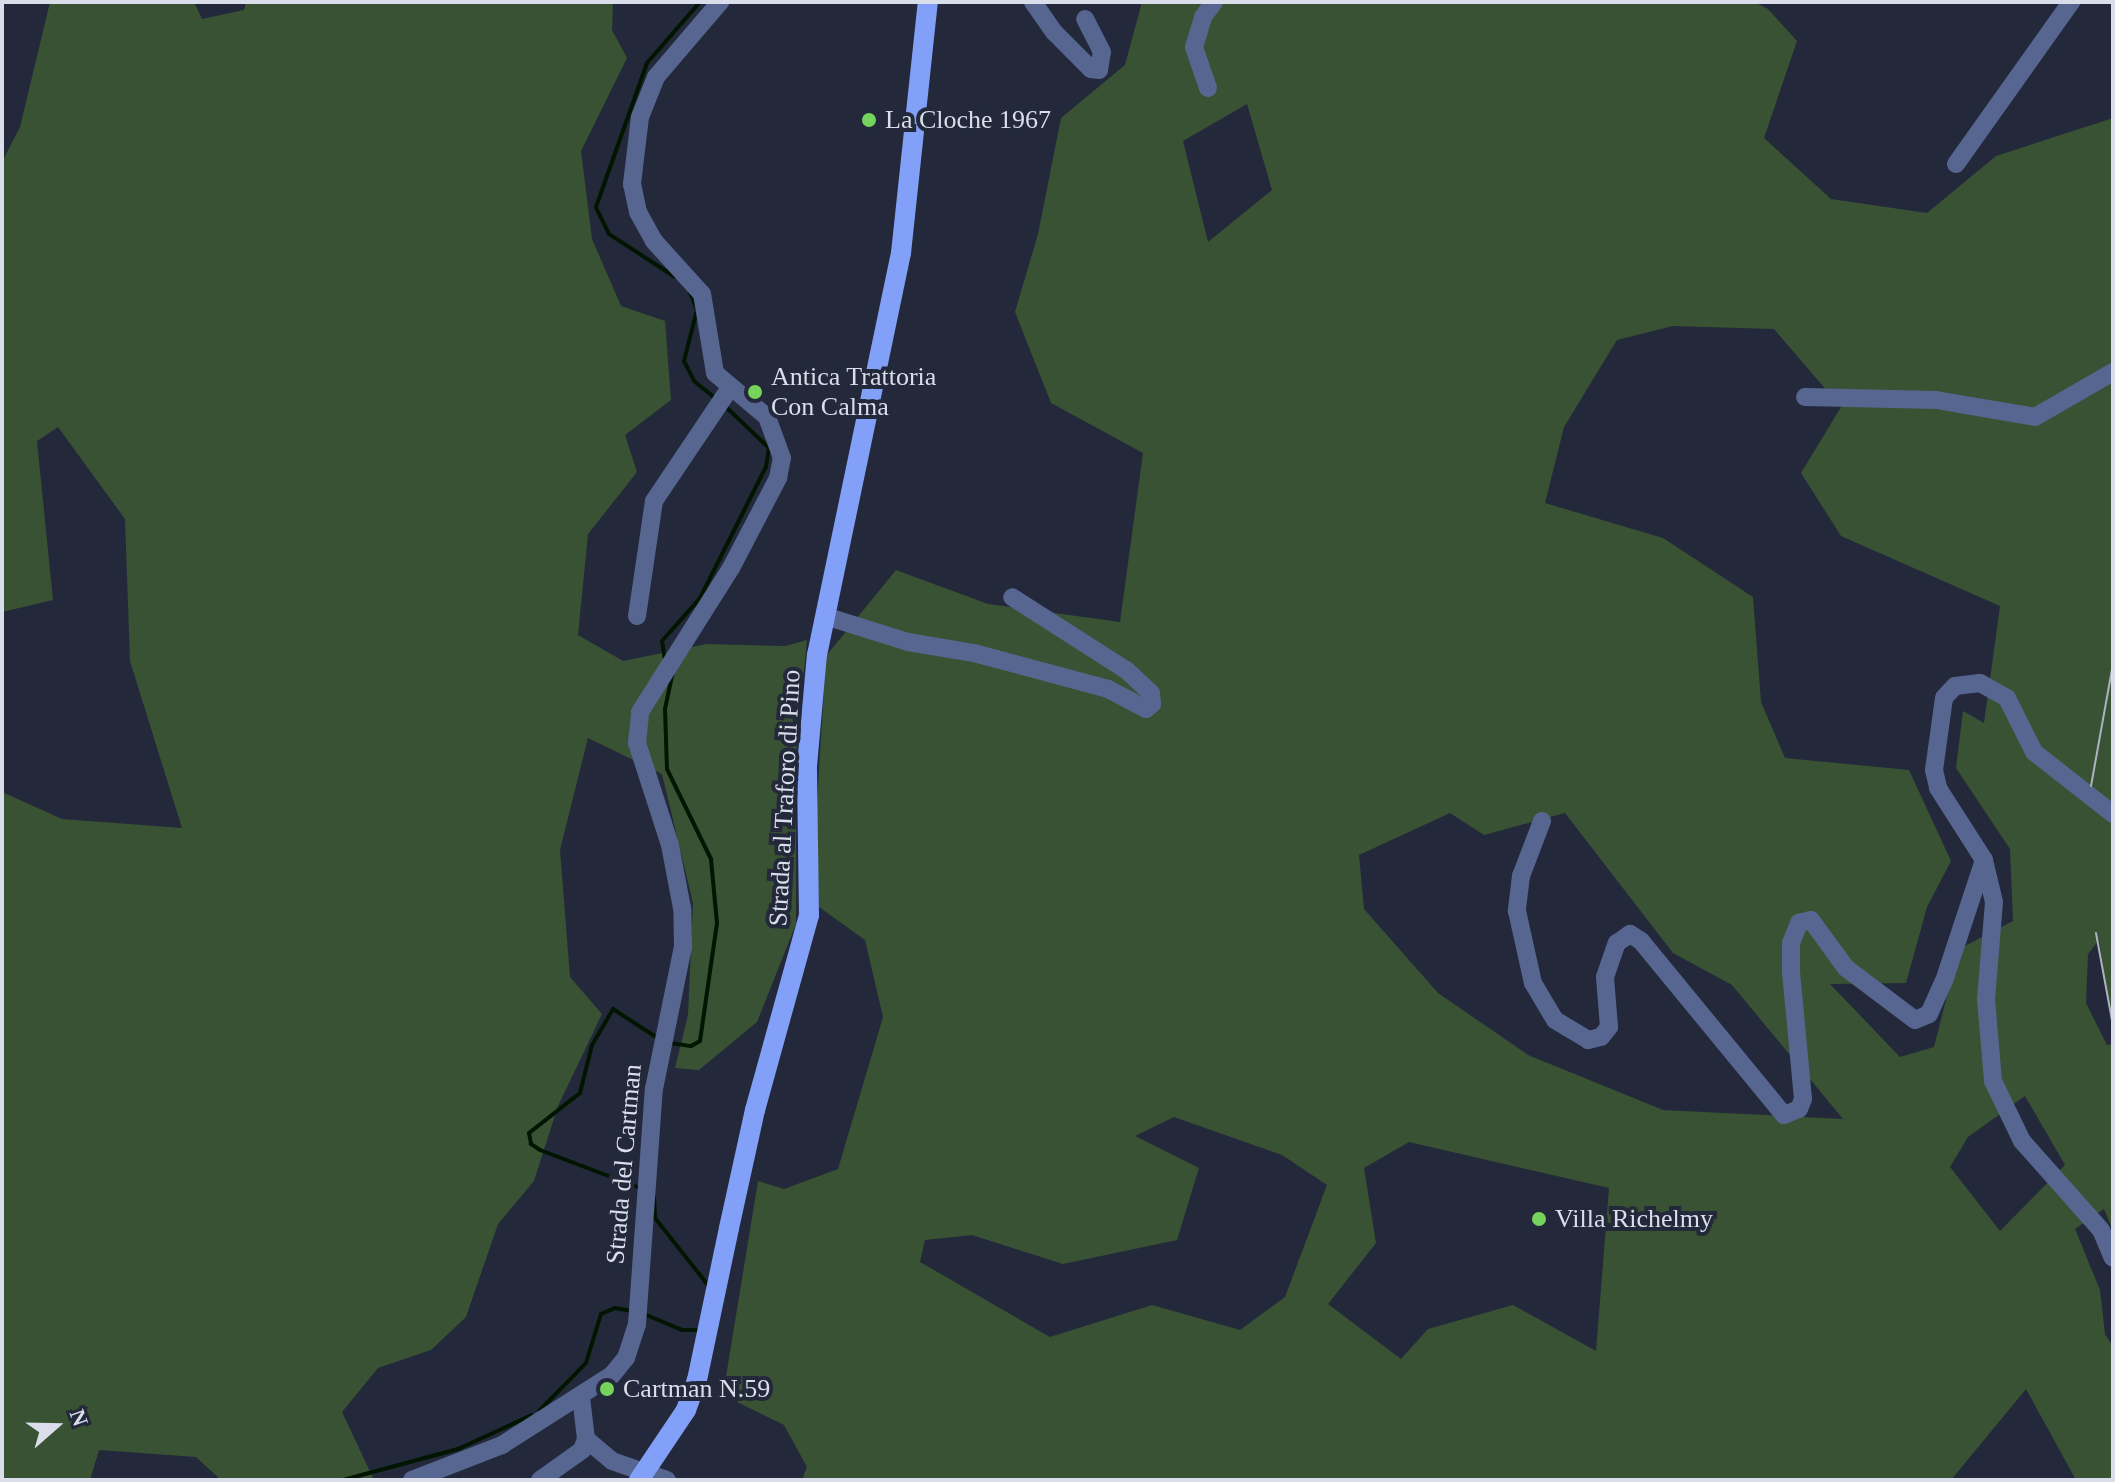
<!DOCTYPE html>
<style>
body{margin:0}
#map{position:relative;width:2115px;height:1482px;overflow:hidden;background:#23293b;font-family:Georgia,serif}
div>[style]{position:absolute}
.green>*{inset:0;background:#395233}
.stream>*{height:4px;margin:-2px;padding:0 2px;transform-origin:2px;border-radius:2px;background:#021500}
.minor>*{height:18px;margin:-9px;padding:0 9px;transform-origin:9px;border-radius:9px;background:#566690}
.major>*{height:20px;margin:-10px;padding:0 10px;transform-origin:10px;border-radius:10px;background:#82a0f8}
.tram>*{height:2px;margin:-1px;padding:0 1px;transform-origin:1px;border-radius:1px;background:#adb2c0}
.major-bridge>*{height:20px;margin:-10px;padding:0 10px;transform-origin:10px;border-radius:10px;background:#82a0f8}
.dots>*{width:22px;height:22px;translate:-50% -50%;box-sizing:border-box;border:4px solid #23293b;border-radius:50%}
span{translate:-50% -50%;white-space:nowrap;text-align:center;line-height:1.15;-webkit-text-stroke:8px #23293b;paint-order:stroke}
.poi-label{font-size:26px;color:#d9deea}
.left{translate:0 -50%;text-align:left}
.street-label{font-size:26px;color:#d9deea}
.frame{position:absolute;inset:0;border:4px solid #d9deea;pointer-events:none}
.north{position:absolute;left:16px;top:1386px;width:80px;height:80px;-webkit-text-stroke:6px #23293b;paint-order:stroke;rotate:70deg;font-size:22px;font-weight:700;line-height:32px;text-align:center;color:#d9deea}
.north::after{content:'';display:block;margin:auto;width:28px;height:36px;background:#d9deea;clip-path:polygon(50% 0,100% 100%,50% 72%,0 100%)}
</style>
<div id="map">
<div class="green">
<i style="clip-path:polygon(50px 2px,194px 2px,202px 19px,244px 10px,246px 2px,613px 2px,612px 30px,627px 58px,581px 151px,592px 239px,621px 306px,665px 321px,671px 400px,625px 435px,637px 472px,588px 534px,578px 635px,623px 661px,707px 644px,785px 646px,807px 640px,796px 754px,796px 924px,757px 1022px,699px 1070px,675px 1068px,688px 1015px,693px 903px,662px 774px,588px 738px,560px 850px,570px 977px,602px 1014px,558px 1106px,534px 1181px,498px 1224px,466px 1317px,431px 1350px,378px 1368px,342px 1412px,374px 1480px,221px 1480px,196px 1457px,99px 1450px,90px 1480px,2px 1480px,2px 792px,62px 819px,182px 828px,130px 661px,125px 519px,58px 427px,37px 441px,53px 600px,2px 612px,2px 162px,20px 127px)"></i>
<i style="clip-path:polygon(evenodd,1142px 2px,1754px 2px,1768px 9px,1797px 41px,1764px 138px,1831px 199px,1927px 213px,1996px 156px,2113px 118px,2113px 1034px,2099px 940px,2088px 954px,2086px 1003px,2107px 1045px,2113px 1044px,2113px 1231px,2104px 1209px,2075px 1229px,2100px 1290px,2105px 1334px,2113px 1347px,2113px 1480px,2076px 1480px,2026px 1389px,1951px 1480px,802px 1480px,807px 1467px,784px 1425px,723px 1395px,758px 1181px,784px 1189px,838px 1169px,883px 1017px,865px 940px,819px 907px,816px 819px,826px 656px,896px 570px,988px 604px,1120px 622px,1143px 453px,1051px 403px,1015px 312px,1038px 234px,1061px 118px,1125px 65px,1142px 2px,1247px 104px,1272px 190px,1208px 242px,1183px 141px,1247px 104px,1142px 2px,1673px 326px,1774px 329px,1841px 407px,1801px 473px,1841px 536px,2000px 606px,1984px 723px,1963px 711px,1956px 768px,2010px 849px,2013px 921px,1959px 949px,1934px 1047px,1900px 1057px,1830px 984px,1906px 983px,1927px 907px,1951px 861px,1909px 770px,1785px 758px,1761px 702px,1753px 597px,1663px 538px,1545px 503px,1564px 427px,1617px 340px,1673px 326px,1142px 2px,1450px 813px,1484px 835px,1565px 813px,1673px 953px,1732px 985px,1843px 1119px,1663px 1110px,1528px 1055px,1438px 993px,1364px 909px,1359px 855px,1450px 813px,1142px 2px,2025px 1096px,2065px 1165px,2000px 1231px,1950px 1167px,1968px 1137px,2025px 1096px,1142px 2px,1174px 1117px,1282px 1155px,1327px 1185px,1285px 1297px,1240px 1330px,1152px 1305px,1050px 1337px,920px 1262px,925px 1240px,972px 1235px,1063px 1264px,1177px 1240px,1199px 1168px,1135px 1136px,1174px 1117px,1142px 2px,1409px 1142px,1609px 1188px,1596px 1351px,1513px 1305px,1428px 1329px,1401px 1359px,1328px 1304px,1376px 1243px,1364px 1168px,1409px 1142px)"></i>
</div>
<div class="stream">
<i style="left:675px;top:277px;width:79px;rotate:-146.9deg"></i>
<i style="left:609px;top:234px;width:30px;rotate:-116deg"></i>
<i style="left:596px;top:207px;width:153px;rotate:-70.5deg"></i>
<i style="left:647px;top:63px;width:81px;rotate:-49deg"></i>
<i style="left:690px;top:292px;width:19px;rotate:69deg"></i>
<i style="left:697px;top:310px;width:53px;rotate:104.3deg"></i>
<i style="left:684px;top:361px;width:22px;rotate:63deg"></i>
<i style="left:694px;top:381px;width:28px;rotate:39deg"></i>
<i style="left:665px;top:660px;width:19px;rotate:-99deg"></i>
<i style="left:662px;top:641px;width:57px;rotate:-48.5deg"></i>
<i style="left:700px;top:598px;width:147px;rotate:-63.3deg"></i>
<i style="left:766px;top:467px;width:19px;rotate:-81deg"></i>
<i style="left:769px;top:448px;width:64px;rotate:-136.3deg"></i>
<i style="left:671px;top:1043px;width:20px;rotate:9deg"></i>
<i style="left:691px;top:1046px;width:10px;rotate:-29deg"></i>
<i style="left:700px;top:1041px;width:119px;rotate:-81.8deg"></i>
<i style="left:717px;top:923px;width:64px;rotate:-95.4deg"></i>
<i style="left:711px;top:859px;width:100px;rotate:-116.1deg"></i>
<i style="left:667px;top:769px;width:60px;rotate:-91.9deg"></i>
<i style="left:665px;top:709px;width:40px;rotate:-78deg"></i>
<i style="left:640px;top:1188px;width:107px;rotate:-159.2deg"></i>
<i style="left:540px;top:1150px;width:11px;rotate:-146deg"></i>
<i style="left:531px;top:1144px;width:11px;rotate:-100deg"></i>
<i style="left:529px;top:1133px;width:65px;rotate:-38.1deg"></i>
<i style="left:580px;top:1093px;width:49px;rotate:-76deg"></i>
<i style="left:592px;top:1045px;width:42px;rotate:-59.7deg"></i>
<i style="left:613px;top:1009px;width:55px;rotate:33.1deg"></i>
<i style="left:654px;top:1197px;width:21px;rotate:87deg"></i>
<i style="left:655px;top:1218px;width:85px;rotate:51.7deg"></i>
<i style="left:644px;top:1314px;width:41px;rotate:22.8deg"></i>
<i style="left:682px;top:1330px;width:17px"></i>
<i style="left:539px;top:1411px;width:67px;rotate:-45.6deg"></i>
<i style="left:586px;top:1363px;width:51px;rotate:-73deg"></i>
<i style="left:601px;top:1314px;width:15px;rotate:-23deg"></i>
<i style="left:615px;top:1308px;width:17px;rotate:10deg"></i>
<i style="left:343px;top:1480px;width:119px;rotate:-15.1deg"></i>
<i style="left:458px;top:1449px;width:81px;rotate:-24.7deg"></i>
</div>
<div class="minor">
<i style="left:1033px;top:2px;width:37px;rotate:55deg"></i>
<i style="left:1054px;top:32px;width:52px;rotate:45deg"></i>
<i style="left:1091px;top:69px;width:8px;rotate:7deg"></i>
<i style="left:1099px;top:70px;width:18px;rotate:-81deg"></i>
<i style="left:1102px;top:52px;width:37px;rotate:-117deg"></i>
<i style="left:1208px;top:88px;width:43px;rotate:-108.9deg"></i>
<i style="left:1194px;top:47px;width:31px;rotate:-73deg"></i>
<i style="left:1203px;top:17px;width:19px;rotate:-54deg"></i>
<i style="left:1956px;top:164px;width:199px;rotate:-54.6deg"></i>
<i style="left:1805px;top:397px;width:131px;rotate:1.3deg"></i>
<i style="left:1936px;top:400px;width:100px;rotate:9.7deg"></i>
<i style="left:2035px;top:417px;width:90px;rotate:-30deg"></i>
<i style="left:637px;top:616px;width:116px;rotate:-81.6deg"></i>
<i style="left:654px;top:501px;width:136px;rotate:-56.1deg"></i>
<i style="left:825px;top:616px;width:87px;rotate:17.4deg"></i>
<i style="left:908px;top:642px;width:67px;rotate:9.5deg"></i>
<i style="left:974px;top:653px;width:139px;rotate:15deg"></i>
<i style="left:1108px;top:689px;width:43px;rotate:27.8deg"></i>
<i style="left:1146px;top:709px;width:8px;rotate:-40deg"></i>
<i style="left:1152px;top:704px;width:11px;rotate:-95deg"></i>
<i style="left:1151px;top:693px;width:34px;rotate:-137deg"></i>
<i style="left:1126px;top:670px;width:135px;rotate:-147.4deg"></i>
<i style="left:2113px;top:814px;width:100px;rotate:-141.9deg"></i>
<i style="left:2034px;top:752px;width:60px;rotate:-116.6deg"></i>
<i style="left:2007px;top:698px;width:31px;rotate:-151deg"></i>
<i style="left:1980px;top:683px;width:25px;rotate:173deg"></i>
<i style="left:1955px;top:686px;width:16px;rotate:133deg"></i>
<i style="left:1944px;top:698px;width:73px;rotate:97.9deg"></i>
<i style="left:1934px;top:770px;width:18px;rotate:77deg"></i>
<i style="left:1938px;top:788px;width:85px;rotate:57.4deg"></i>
<i style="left:1984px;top:860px;width:43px;rotate:76.6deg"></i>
<i style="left:1994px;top:902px;width:97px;rotate:94.7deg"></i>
<i style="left:1986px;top:999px;width:82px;rotate:85.1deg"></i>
<i style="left:1993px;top:1081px;width:67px;rotate:64.2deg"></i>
<i style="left:2022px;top:1141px;width:119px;rotate:48.4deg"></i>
<i style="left:2101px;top:1230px;width:30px;rotate:67deg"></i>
<i style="left:1542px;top:821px;width:59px;rotate:110.9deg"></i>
<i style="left:1521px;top:876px;width:35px;rotate:97deg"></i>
<i style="left:1517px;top:911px;width:74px;rotate:77.5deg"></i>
<i style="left:1533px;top:983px;width:43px;rotate:59.3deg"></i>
<i style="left:1555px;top:1020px;width:39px;rotate:31deg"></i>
<i style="left:1588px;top:1040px;width:13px;rotate:-13deg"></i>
<i style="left:1601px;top:1037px;width:13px;rotate:-51deg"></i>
<i style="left:1609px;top:1027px;width:50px;rotate:-94.6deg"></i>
<i style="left:1605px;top:977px;width:36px;rotate:-71deg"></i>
<i style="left:1617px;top:943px;width:16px;rotate:-35deg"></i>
<i style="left:1630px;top:934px;width:13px;rotate:32deg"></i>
<i style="left:1641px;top:941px;width:225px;rotate:50.6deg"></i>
<i style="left:1784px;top:1115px;width:16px;rotate:-22deg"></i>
<i style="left:1799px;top:1109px;width:11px;rotate:-68deg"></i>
<i style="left:1803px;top:1099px;width:129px;rotate:-95.4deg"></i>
<i style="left:1791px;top:971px;width:28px;rotate:-90deg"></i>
<i style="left:1791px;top:943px;width:22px;rotate:-68deg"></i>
<i style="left:1799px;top:923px;width:12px;rotate:-14deg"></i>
<i style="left:1811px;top:920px;width:59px;rotate:53.9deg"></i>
<i style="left:1846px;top:968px;width:86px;rotate:37deg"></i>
<i style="left:1915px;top:1020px;width:15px;rotate:-23deg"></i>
<i style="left:1929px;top:1014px;width:36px;rotate:-66deg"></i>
<i style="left:1944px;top:981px;width:127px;rotate:-71.7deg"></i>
<i style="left:586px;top:1439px;width:34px;rotate:40deg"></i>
<i style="left:612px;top:1461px;width:58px;rotate:19.1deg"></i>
<i style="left:412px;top:1480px;width:97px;rotate:-21.3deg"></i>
<i style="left:502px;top:1445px;width:130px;rotate:-32.5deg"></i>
<i style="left:612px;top:1375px;width:22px;rotate:-51deg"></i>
<i style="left:626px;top:1358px;width:36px;rotate:-72deg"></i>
<i style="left:637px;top:1324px;width:236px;rotate:-85.9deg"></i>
<i style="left:654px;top:1089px;width:145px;rotate:-78.5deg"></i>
<i style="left:683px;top:947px;width:39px;rotate:-91deg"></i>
<i style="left:682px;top:908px;width:64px;rotate:-100.8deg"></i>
<i style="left:670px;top:845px;width:107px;rotate:-107.9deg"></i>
<i style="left:637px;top:743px;width:31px;rotate:-84deg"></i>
<i style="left:640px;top:712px;width:170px;rotate:-57.7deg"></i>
<i style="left:731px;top:568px;width:102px;rotate:-62.4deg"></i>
<i style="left:778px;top:478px;width:20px;rotate:-79deg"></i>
<i style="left:782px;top:458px;width:44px;rotate:-110.1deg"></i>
<i style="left:767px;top:417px;width:68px;rotate:-139.8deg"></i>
<i style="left:715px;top:373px;width:80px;rotate:-99.3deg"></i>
<i style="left:702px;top:294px;width:72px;rotate:-132.2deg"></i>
<i style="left:654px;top:241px;width:33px;rotate:-119deg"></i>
<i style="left:638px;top:212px;width:29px;rotate:-102deg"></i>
<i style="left:632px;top:184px;width:67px;rotate:-83.2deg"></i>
<i style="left:640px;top:117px;width:43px;rotate:-68.2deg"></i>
<i style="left:656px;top:77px;width:99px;rotate:-49.5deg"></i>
<i style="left:540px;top:1480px;width:52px;rotate:-35.5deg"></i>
<i style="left:582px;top:1450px;width:12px;rotate:-70deg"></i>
<i style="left:586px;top:1439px;width:42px;rotate:-96.8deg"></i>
</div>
<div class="major">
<i style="left:729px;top:1228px;width:121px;rotate:-77.6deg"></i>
<i style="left:755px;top:1110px;width:202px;rotate:-74.5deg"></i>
<i style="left:809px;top:915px;width:149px;rotate:-90.8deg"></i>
<i style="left:807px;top:766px;width:111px;rotate:-84.9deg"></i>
<i style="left:817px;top:655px;width:411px;rotate:-78.2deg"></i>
<i style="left:901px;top:253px;width:252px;rotate:-83.9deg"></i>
</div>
<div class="tram">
<i style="left:2091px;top:786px;width:124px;rotate:-79.8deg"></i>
<i style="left:2096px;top:933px;width:95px;rotate:79.6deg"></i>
</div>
<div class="major-bridge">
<i style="left:639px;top:1480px;width:84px;rotate:-56.1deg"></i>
<i style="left:686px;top:1410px;width:32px;rotate:-70deg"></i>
<i style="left:697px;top:1380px;width:155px;rotate:-78.1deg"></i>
</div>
<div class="dots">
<i style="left:869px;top:120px;background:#75d25b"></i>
<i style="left:755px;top:392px;background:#75d25b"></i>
<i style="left:1539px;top:1219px;background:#75d25b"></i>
<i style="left:607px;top:1389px;background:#75d25b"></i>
</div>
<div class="poi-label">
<span class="left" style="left:885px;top:120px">La Cloche 1967</span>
<span class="left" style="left:771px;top:392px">Antica Trattoria<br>Con Calma</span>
<span class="left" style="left:1555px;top:1219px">Villa Richelmy</span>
<span class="left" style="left:623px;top:1389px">Cartman N.59</span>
</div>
<div class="street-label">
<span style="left:785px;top:798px;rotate:-87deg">Strada al Traforo di Pino</span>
<span style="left:624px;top:1164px;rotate:-85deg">Strada del Cartman</span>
</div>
<div class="frame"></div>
<div class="north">N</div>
</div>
